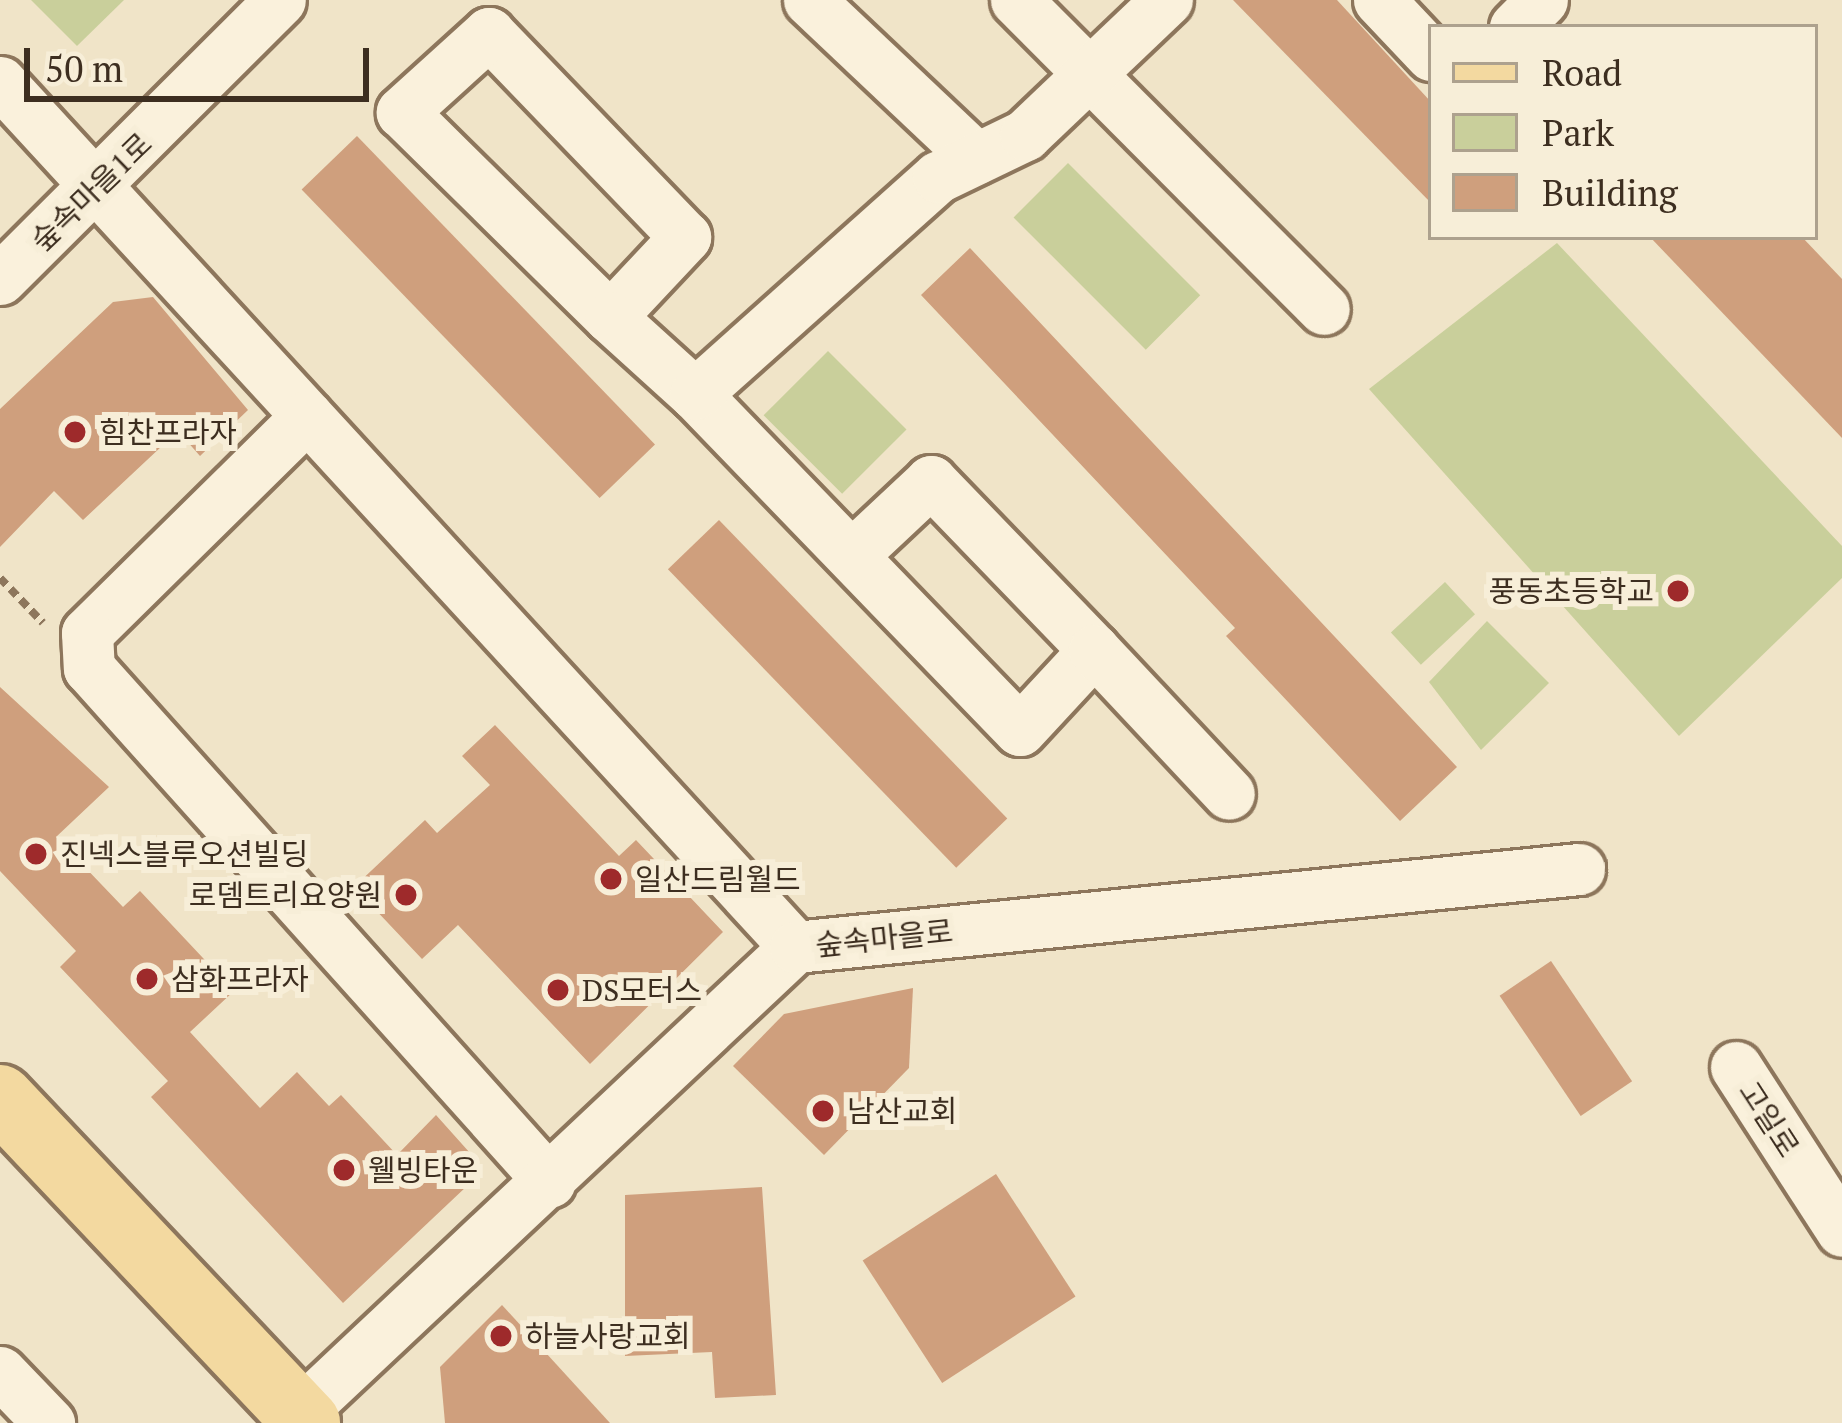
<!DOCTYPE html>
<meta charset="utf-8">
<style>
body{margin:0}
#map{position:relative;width:1842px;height:1423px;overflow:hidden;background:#f0e4c8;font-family:"PT Serif","Noto Sans KR",serif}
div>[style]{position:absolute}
.green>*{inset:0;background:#c9cf9b;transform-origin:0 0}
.building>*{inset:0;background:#cf9f7d;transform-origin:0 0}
.path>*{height:8px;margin-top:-4px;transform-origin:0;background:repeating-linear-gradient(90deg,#8d765c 0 9px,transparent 0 15px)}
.roads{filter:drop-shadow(3px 0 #8d765c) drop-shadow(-3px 0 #8d765c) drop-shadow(0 3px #8d765c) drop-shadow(0 -3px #8d765c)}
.minor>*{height:51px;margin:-25.5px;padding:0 25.5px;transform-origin:25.5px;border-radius:25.5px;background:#faf1dc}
.major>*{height:66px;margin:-33px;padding:0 33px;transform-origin:33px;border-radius:33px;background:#f3d9a0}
.dots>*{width:33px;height:33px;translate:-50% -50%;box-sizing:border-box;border:6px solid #f7eed8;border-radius:50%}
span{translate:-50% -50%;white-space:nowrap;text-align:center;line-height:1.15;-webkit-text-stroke:12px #f7eed8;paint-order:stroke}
.street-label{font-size:30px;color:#3d2e20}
.poi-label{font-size:30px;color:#3d2e20}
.left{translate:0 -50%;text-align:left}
.right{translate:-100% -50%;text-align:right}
.legend{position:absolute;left:1428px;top:24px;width:390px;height:216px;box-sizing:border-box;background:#f7eed8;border:3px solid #ada18e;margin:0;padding:15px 21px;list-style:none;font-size:36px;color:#3d2e20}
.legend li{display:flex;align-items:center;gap:24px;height:60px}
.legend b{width:60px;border:3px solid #ada18e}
.scale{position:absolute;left:24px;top:48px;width:345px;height:54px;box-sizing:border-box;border:6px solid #3d2e20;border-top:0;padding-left:15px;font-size:36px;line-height:42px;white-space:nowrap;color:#3d2e20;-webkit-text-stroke:9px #f7eed8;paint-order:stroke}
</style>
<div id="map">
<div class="green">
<i style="clip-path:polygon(31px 0,124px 0,77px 46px)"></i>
<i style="left:1068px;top:163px;width:187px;height:77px;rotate:45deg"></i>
<i style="clip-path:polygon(1557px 243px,1842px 546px,1842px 578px,1679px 736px,1369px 389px)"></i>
<i style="left:828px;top:351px;width:111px;height:91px;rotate:45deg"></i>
<i style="left:1445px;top:582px;width:44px;height:74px;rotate:47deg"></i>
<i style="clip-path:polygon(1487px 621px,1549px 683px,1481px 750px,1429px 682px)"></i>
</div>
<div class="building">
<i style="clip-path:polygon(1233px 0,1337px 0,1431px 102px,1431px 203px)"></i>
<i style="left:357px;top:136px;width:429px;height:77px;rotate:46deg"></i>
<i style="clip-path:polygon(1650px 237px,1802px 237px,1842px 279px,1842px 438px)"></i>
<i style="clip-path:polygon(970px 248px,1457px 767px,1400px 821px,1226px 636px,1235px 628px,921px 295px)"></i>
<i style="clip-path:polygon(153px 297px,248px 410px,200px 456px,178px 431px,83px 520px,54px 491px,0 547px,0 409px,113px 302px)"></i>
<i style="left:719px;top:520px;width:415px;height:71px;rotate:46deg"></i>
<i style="clip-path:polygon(0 687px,109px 787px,56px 837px,123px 907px,140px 891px,234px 991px,190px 1032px,260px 1108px,297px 1072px,329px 1106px,341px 1095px,397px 1155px,436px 1115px,470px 1153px,467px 1186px,343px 1303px,151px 1097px,168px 1081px,60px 967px,76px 951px,0 871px)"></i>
<i style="clip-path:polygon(495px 725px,619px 856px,636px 840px,723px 932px,590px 1064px,458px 925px,422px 959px,354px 887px,425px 820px,437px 833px,490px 785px,462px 756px)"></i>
<i style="left:1551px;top:961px;width:145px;height:62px;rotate:56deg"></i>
<i style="clip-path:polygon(913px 988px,909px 1068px,824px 1155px,733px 1066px,784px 1014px)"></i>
<i style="left:996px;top:1174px;width:146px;height:159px;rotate:57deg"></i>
<i style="clip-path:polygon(762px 1187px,776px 1395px,715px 1398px,712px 1352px,625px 1356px,625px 1195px)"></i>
<i style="clip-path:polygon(502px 1305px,546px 1353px,610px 1423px,445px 1423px,440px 1367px)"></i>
</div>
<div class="path">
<i style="left:0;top:578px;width:62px;rotate:46.3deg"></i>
</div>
<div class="roads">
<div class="minor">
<i style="left:809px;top:0;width:230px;rotate:43.4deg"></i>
<i style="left:1016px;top:0;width:436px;rotate:45.1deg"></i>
<i style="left:1379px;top:0;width:76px;rotate:46.6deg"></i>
<i style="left:1515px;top:27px;width:38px;rotate:-45deg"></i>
<i style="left:0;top:82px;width:1175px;rotate:47.41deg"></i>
<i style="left:0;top:279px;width:395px;rotate:-44.9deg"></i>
<i style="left:610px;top:317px;width:110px;rotate:-46.8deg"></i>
<i style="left:685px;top:237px;width:283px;rotate:-133.9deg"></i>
<i style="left:489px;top:33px;width:118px;rotate:137.8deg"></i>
<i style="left:402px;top:112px;width:292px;rotate:44.6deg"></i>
<i style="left:610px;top:317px;width:115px;rotate:42.2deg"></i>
<i style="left:695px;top:394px;width:467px;rotate:46deg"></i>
<i style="left:1020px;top:730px;width:109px;rotate:-47.2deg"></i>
<i style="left:1094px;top:650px;width:235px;rotate:-134deg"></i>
<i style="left:931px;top:481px;width:108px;rotate:136.9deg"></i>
<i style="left:695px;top:394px;width:326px;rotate:-41.8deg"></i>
<i style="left:938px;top:177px;width:97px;rotate:-25.8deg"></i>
<i style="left:1025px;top:135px;width:196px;rotate:-43.6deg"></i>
<i style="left:307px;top:416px;width:309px;rotate:135.4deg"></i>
<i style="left:87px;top:633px;width:35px;rotate:87deg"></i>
<i style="left:89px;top:668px;width:690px;rotate:48.11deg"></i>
<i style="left:1094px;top:650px;width:197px;rotate:46.8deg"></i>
<i style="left:1736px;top:1067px;width:195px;rotate:57.1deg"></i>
<i style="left:0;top:1372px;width:71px;rotate:46.1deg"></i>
<i style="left:298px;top:1414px;width:682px;rotate:-43.22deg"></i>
<i style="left:795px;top:947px;width:788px;rotate:-5.68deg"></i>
</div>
<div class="major">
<i style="left:0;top:1098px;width:447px;rotate:46.6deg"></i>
</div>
</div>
<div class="dots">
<i style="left:75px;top:432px;background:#9e2a2b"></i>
<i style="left:1678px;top:591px;background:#9e2a2b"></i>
<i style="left:36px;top:854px;background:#9e2a2b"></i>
<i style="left:611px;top:879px;background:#9e2a2b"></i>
<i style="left:406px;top:895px;background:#9e2a2b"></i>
<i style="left:147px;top:979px;background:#9e2a2b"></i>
<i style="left:558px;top:990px;background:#9e2a2b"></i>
<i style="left:823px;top:1111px;background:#9e2a2b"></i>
<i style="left:344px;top:1170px;background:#9e2a2b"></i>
<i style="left:501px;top:1336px;background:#9e2a2b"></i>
</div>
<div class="street-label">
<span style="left:91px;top:192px;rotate:-44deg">숲속마을1로</span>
<span style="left:884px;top:938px;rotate:-6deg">숲속마을로</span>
<span style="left:1769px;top:1119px;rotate:57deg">고일로</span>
</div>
<div class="poi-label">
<span class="left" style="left:99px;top:432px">힘찬프라자</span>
<span class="right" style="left:1654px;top:591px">풍동초등학교</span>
<span class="left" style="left:60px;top:854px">진넥스블루오션빌딩</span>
<span class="left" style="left:635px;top:879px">일산드림월드</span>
<span class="right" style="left:382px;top:895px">로뎀트리요양원</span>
<span class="left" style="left:171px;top:979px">삼화프라자</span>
<span class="left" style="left:582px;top:990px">DS모터스</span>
<span class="left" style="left:847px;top:1111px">남산교회</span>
<span class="left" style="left:368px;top:1170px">웰빙타운</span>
<span class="left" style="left:525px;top:1336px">하늘사랑교회</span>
</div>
<ul class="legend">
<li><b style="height:15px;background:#f3d9a0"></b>Road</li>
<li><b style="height:33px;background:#c9cf9b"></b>Park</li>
<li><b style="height:33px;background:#cf9f7d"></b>Building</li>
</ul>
<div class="scale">50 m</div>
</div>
